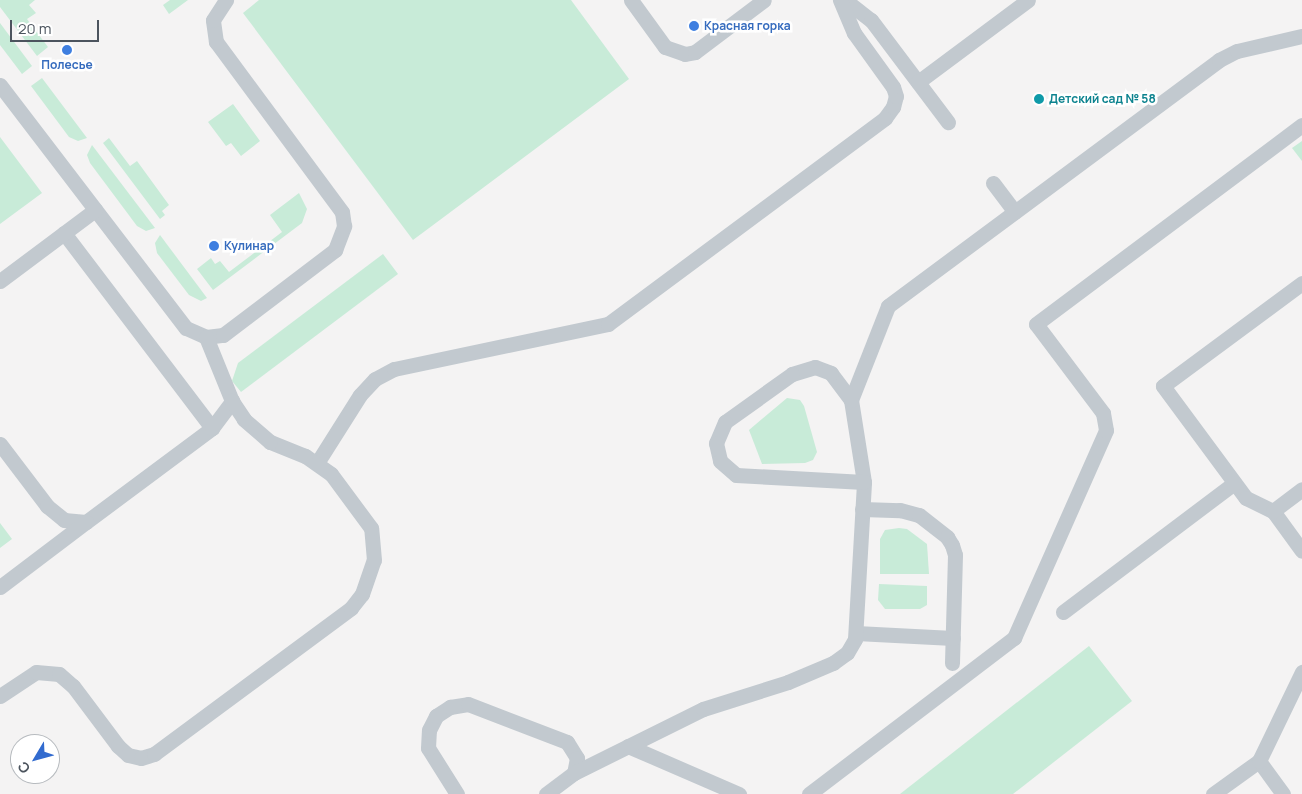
<!DOCTYPE html>
<meta charset="utf-8">
<style>
body{margin:0}
#map{position:relative;width:1302px;height:794px;overflow:hidden;background:#f4f3f3;font-family:Manrope,sans-serif}
div>[style]{position:absolute}
.green>*{inset:0;background:#c8ebd8}
.service>*{height:15px;margin:-7.5px;padding:0 7.5px;transform-origin:7.5px;border-radius:7.5px;background:#c2c9cf}
.dots>*{width:14px;height:14px;translate:-50% -50%;box-sizing:border-box;border:2px solid #fff;border-radius:50%}
span{translate:-50% -50%;white-space:nowrap;text-align:center;line-height:1.15;-webkit-text-stroke:5px #fff;paint-order:stroke}
.shop-label{font-size:12px;color:#366cbe;font-weight:700}
.left{translate:0 -50%;text-align:left}
.culture-label{font-size:12px;color:#0d838f;font-weight:700}
.north{position:absolute;left:10px;top:734px;width:50px;height:50px;box-sizing:border-box;background:#fff;border:1px solid #b7bbbf;border-radius:50%;rotate:233deg;font-size:14px;font-weight:700;line-height:20px;text-align:center;color:#4c545e}
.north::after{content:'';display:block;margin:auto;width:18px;height:22px;background:#326bcf;clip-path:polygon(50% 0,100% 100%,50% 72%,0 100%)}
.scale{position:absolute;left:10px;top:20px;width:89px;height:22px;box-sizing:border-box;border:2px solid #4c545e;border-top:0;padding-left:6px;font-size:15px;line-height:18px;white-space:nowrap;color:#4c545e;-webkit-text-stroke:4px #fff;paint-order:stroke}
</style>
<div id="map">
<div class="green">
<i style="clip-path:polygon(0 0,35px 0,29px 5px,36px 13px,27px 19px,48px 47px,37px 56px,0 7px)"></i>
<i style="clip-path:polygon(170px 0,188px 0,169px 14px,163px 5px)"></i>
<i style="clip-path:polygon(259px 0,571px 0,629px 79px,413px 240px,243px 13px)"></i>
<i style="clip-path:polygon(0 23px,32px 66px,22px 74px,0 45px)"></i>
<i style="clip-path:polygon(42px 78px,87px 138px,78px 141px,69px 137px,31px 86px)"></i>
<i style="clip-path:polygon(233px 104px,260px 141px,241px 156px,231px 143px,226px 146px,208px 122px)"></i>
<i style="clip-path:polygon(0 137px,42px 193px,0 224px)"></i>
<i style="clip-path:polygon(109px 138px,130px 166px,137px 161px,169px 205px,162px 211px,165px 215px,160px 219px,103px 143px)"></i>
<i style="clip-path:polygon(1302px 141px,1302px 161px,1292px 148px)"></i>
<i style="clip-path:polygon(92px 145px,155px 228px,146px 231px,137px 226px,90px 163px,87px 155px)"></i>
<i style="clip-path:polygon(299px 193px,307px 209px,302px 223px,213px 290px,197px 269px,211px 258px,215px 264px,220px 261px,229px 272px,282px 232px,270px 215px)"></i>
<i style="clip-path:polygon(160px 235px,207px 298px,201px 301px,189px 295px,157px 253px,155px 243px)"></i>
<i style="clip-path:polygon(383px 254px,398px 274px,241px 392px,232px 381px,238px 363px)"></i>
<i style="clip-path:polygon(787px 398px,800px 400px,804px 406px,817px 452px,813px 460px,805px 463px,762px 464px,749px 430px)"></i>
<i style="clip-path:polygon(0 523px,12px 539px,0 548px)"></i>
<i style="clip-path:polygon(899px 528px,907px 529px,927px 544px,929px 574px,880px 574px,880px 539px,885px 530px)"></i>
<i style="clip-path:polygon(879px 584px,927px 586px,927px 605px,920px 609px,885px 609px,878px 600px)"></i>
<i style="clip-path:polygon(1089px 646px,1132px 701px,1013px 794px,900px 794px)"></i>
</div>
<div class="service">
<i style="left:631px;top:0;width:58px;rotate:54.1deg"></i>
<i style="left:665px;top:47px;width:21px;rotate:19deg"></i>
<i style="left:685px;top:54px;width:10px;rotate:-11deg"></i>
<i style="left:695px;top:52px;width:86px;rotate:-37deg"></i>
<i style="left:845px;top:0;width:33px;rotate:38deg"></i>
<i style="left:871px;top:20px;width:128px;rotate:53deg"></i>
<i style="left:918px;top:82px;width:137px;rotate:-36.7deg"></i>
<i style="left:0;top:85px;width:306px;rotate:52.6deg"></i>
<i style="left:186px;top:328px;width:22px;rotate:24deg"></i>
<i style="left:206px;top:337px;width:17px;rotate:-7deg"></i>
<i style="left:223px;top:335px;width:141px;rotate:-37.2deg"></i>
<i style="left:335px;top:250px;width:26px;rotate:-69deg"></i>
<i style="left:344px;top:226px;width:14px;rotate:-98deg"></i>
<i style="left:342px;top:212px;width:212px;rotate:-126.5deg"></i>
<i style="left:216px;top:42px;width:22px;rotate:-98deg"></i>
<i style="left:213px;top:20px;width:24px;rotate:-57deg"></i>
<i style="left:993px;top:183px;width:36px;rotate:53deg"></i>
<i style="left:64px;top:233px;width:245px;rotate:52.8deg"></i>
<i style="left:0;top:281px;width:119px;rotate:-36.8deg"></i>
<i style="left:1302px;top:283px;width:173px;rotate:143.5deg"></i>
<i style="left:1163px;top:386px;width:139px;rotate:53.5deg"></i>
<i style="left:1246px;top:498px;width:30px;rotate:26deg"></i>
<i style="left:1273px;top:511px;width:49px;rotate:54.1deg"></i>
<i style="left:851px;top:400px;width:101px;rotate:-68.5deg"></i>
<i style="left:888px;top:306px;width:412px;rotate:-36.6deg"></i>
<i style="left:1219px;top:60px;width:20px;rotate:-27deg"></i>
<i style="left:1237px;top:51px;width:67px;rotate:-13deg"></i>
<i style="left:0;top:444px;width:78px;rotate:52.8deg"></i>
<i style="left:47px;top:506px;width:22px;rotate:39deg"></i>
<i style="left:64px;top:520px;width:22px;rotate:5deg"></i>
<i style="left:86px;top:522px;width:157px;rotate:-36.7deg"></i>
<i style="left:212px;top:428px;width:34px;rotate:-53deg"></i>
<i style="left:232px;top:401px;width:69px;rotate:-112.1deg"></i>
<i style="left:317px;top:463px;width:80px;rotate:-57.7deg"></i>
<i style="left:360px;top:395px;width:22px;rotate:-47deg"></i>
<i style="left:375px;top:379px;width:21px;rotate:-28deg"></i>
<i style="left:394px;top:369px;width:219px;rotate:-11.9deg"></i>
<i style="left:608px;top:324px;width:345px;rotate:-36.6deg"></i>
<i style="left:885px;top:118px;width:14px;rotate:-54deg"></i>
<i style="left:893px;top:107px;width:11px;rotate:-75deg"></i>
<i style="left:896px;top:96px;width:9px;rotate:-108deg"></i>
<i style="left:893px;top:87px;width:67px;rotate:-125.8deg"></i>
<i style="left:854px;top:33px;width:36px;rotate:-113deg"></i>
<i style="left:862px;top:509px;width:38px;rotate:2deg"></i>
<i style="left:900px;top:510px;width:20px;rotate:15deg"></i>
<i style="left:919px;top:515px;width:36px;rotate:38deg"></i>
<i style="left:947px;top:537px;width:9px;rotate:58deg"></i>
<i style="left:952px;top:545px;width:10px;rotate:73deg"></i>
<i style="left:955px;top:555px;width:108px;rotate:91.6deg"></i>
<i style="left:1273px;top:511px;width:36px;rotate:-37deg"></i>
<i style="left:0;top:587px;width:108px;rotate:-37.1deg"></i>
<i style="left:1063px;top:612px;width:214px;rotate:-37deg"></i>
<i style="left:856px;top:633px;width:97px;rotate:3deg"></i>
<i style="left:0;top:696px;width:43px;rotate:-33.7deg"></i>
<i style="left:36px;top:672px;width:23px;rotate:5deg"></i>
<i style="left:59px;top:674px;width:18px;rotate:41deg"></i>
<i style="left:73px;top:686px;width:75px;rotate:53.1deg"></i>
<i style="left:118px;top:746px;width:13px;rotate:42deg"></i>
<i style="left:128px;top:755px;width:13px;rotate:13deg"></i>
<i style="left:141px;top:758px;width:14px;rotate:-17deg"></i>
<i style="left:154px;top:754px;width:245px;rotate:-36.5deg"></i>
<i style="left:351px;top:608px;width:18px;rotate:-52deg"></i>
<i style="left:362px;top:594px;width:36px;rotate:-71deg"></i>
<i style="left:374px;top:560px;width:32px;rotate:-95deg"></i>
<i style="left:371px;top:528px;width:67px;rotate:-126.5deg"></i>
<i style="left:331px;top:474px;width:32px;rotate:-145deg"></i>
<i style="left:305px;top:456px;width:38px;rotate:-158deg"></i>
<i style="left:270px;top:442px;width:35px;rotate:-139deg"></i>
<i style="left:244px;top:419px;width:22px;rotate:-124deg"></i>
<i style="left:628px;top:746px;width:121px;rotate:23.4deg"></i>
<i style="left:457px;top:794px;width:54px;rotate:-122.2deg"></i>
<i style="left:428px;top:748px;width:18px;rotate:-87deg"></i>
<i style="left:429px;top:730px;width:16px;rotate:-63deg"></i>
<i style="left:436px;top:716px;width:17px;rotate:-33deg"></i>
<i style="left:450px;top:707px;width:18px;rotate:-9deg"></i>
<i style="left:468px;top:704px;width:106px;rotate:21deg"></i>
<i style="left:567px;top:742px;width:19px;rotate:58deg"></i>
<i style="left:577px;top:758px;width:15px;rotate:101deg"></i>
<i style="left:546px;top:794px;width:35px;rotate:-37deg"></i>
<i style="left:574px;top:773px;width:144px;rotate:-26.4deg"></i>
<i style="left:703px;top:709px;width:89px;rotate:-17.6deg"></i>
<i style="left:788px;top:682px;width:49px;rotate:-22.9deg"></i>
<i style="left:833px;top:663px;width:17px;rotate:-36deg"></i>
<i style="left:847px;top:653px;width:16px;rotate:-60deg"></i>
<i style="left:855px;top:639px;width:157px;rotate:-86.7deg"></i>
<i style="left:864px;top:482px;width:83px;rotate:-99deg"></i>
<i style="left:851px;top:400px;width:34px;rotate:-127deg"></i>
<i style="left:831px;top:373px;width:17px;rotate:-159deg"></i>
<i style="left:815px;top:367px;width:24px;rotate:163deg"></i>
<i style="left:792px;top:374px;width:82px;rotate:144.4deg"></i>
<i style="left:725px;top:422px;width:23px;rotate:113deg"></i>
<i style="left:716px;top:443px;width:18px;rotate:77deg"></i>
<i style="left:720px;top:461px;width:21px;rotate:41deg"></i>
<i style="left:736px;top:475px;width:128px;rotate:3.1deg"></i>
<i style="left:809px;top:794px;width:258px;rotate:-37.3deg"></i>
<i style="left:1014px;top:638px;width:227px;rotate:-66.1deg"></i>
<i style="left:1106px;top:430px;width:17px;rotate:-100deg"></i>
<i style="left:1103px;top:413px;width:111px;rotate:-127deg"></i>
<i style="left:1036px;top:324px;width:332px;rotate:-36.8deg"></i>
<i style="left:1213px;top:794px;width:57px;rotate:-35.7deg"></i>
<i style="left:1283px;top:794px;width:41px;rotate:-126deg"></i>
<i style="left:1259px;top:761px;width:99px;rotate:-64.2deg"></i>
</div>
<div class="dots">
<i style="left:694px;top:26px;background:#3f7fe0"></i>
<i style="left:67px;top:50px;background:#3f7fe0"></i>
<i style="left:1039px;top:99px;background:#0f9aa8"></i>
<i style="left:214px;top:246px;background:#3f7fe0"></i>
</div>
<div class="shop-label">
<span class="left" style="left:704px;top:26px">Красная горка</span>
<span style="left:67px;top:65px">Полесье</span>
<span class="left" style="left:224px;top:246px">Кулинар</span>
</div>
<div class="culture-label">
<span class="left" style="left:1049px;top:99px">Детский сад № 58</span>
</div>
<div class="north">С</div>
<div class="scale">20 m</div>
</div>
